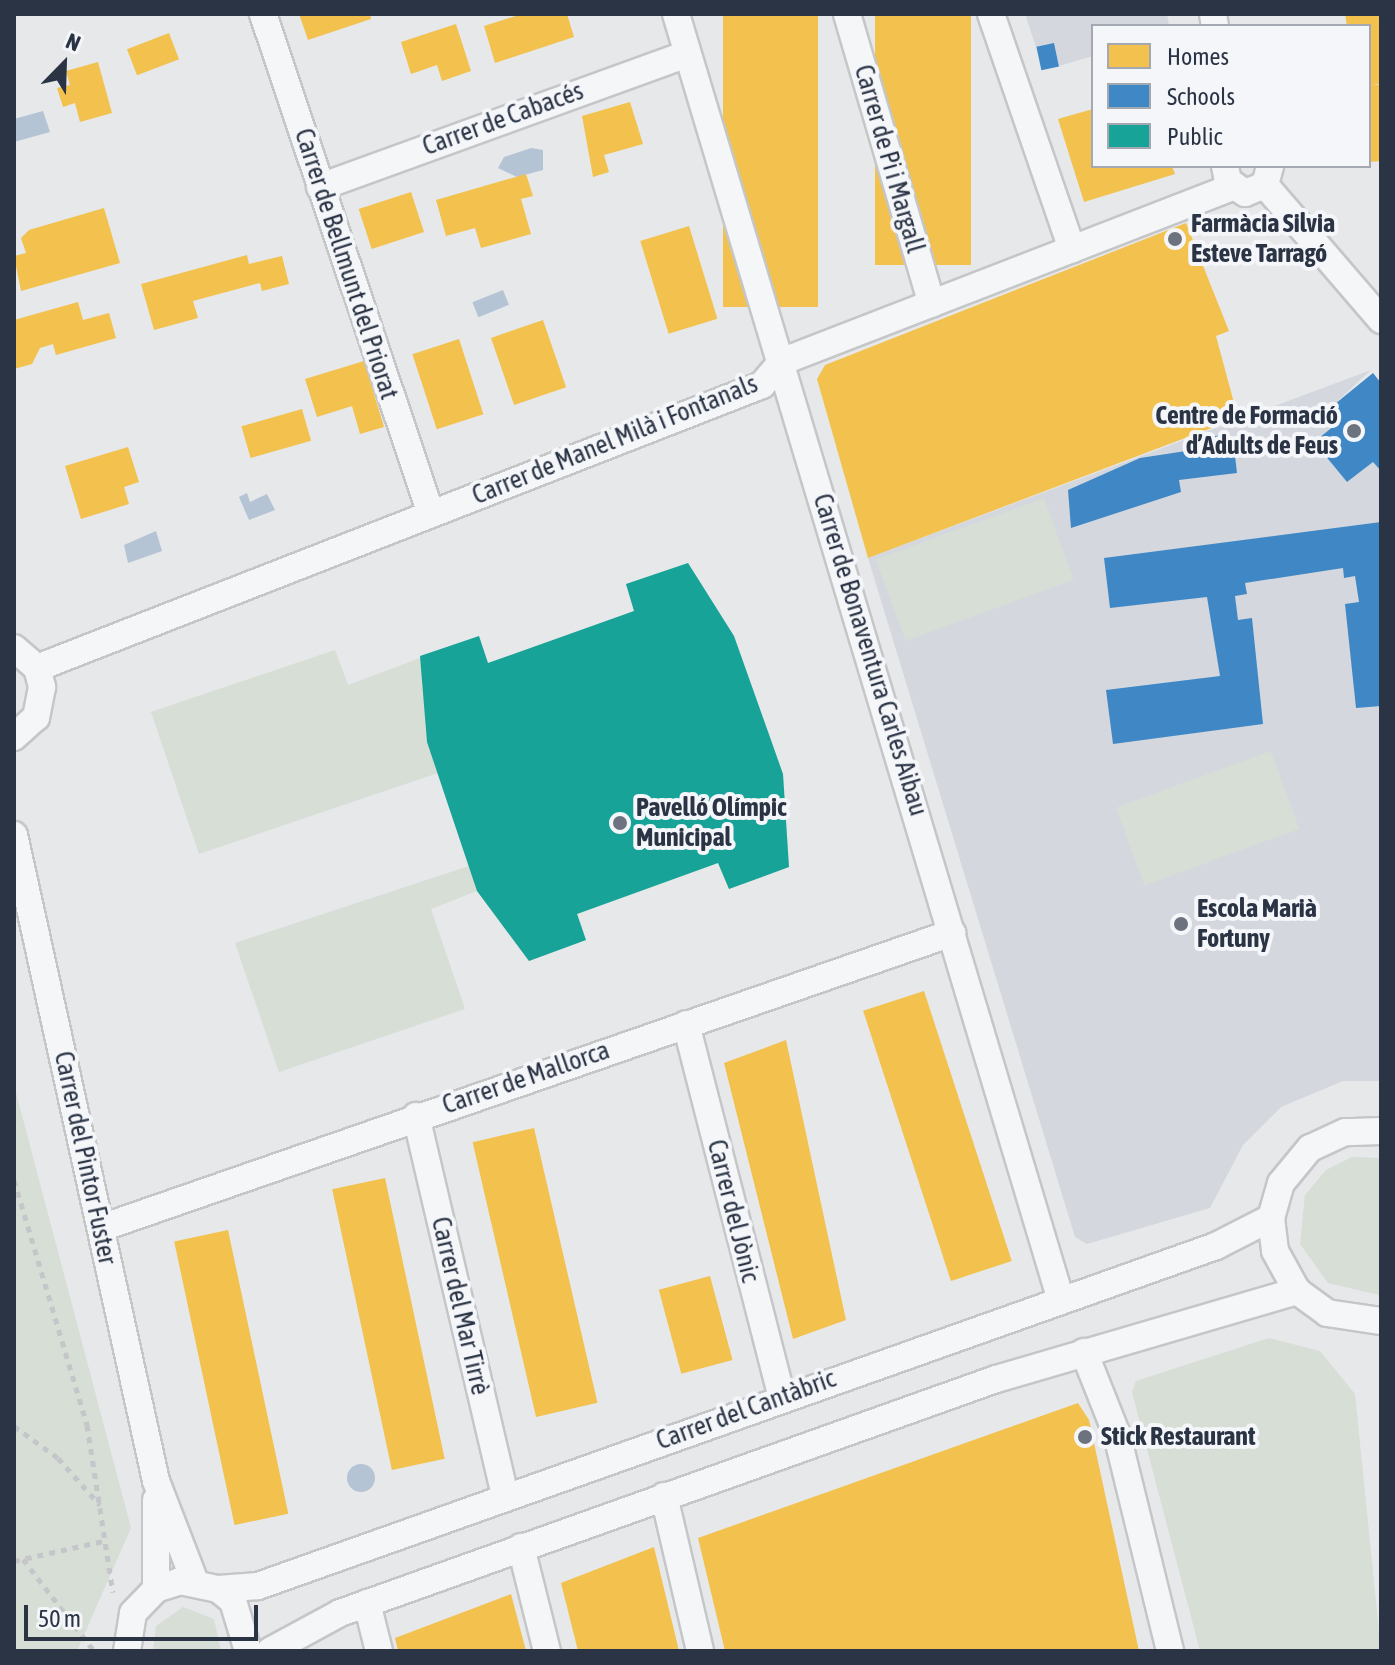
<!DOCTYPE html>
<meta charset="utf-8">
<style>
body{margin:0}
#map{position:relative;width:1395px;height:1665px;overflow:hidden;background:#e6e8ea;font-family:"Asap Condensed",sans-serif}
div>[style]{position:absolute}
.built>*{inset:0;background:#d4d7dd}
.green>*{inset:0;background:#d6ded6;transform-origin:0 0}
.water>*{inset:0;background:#b4c4d5;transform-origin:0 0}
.round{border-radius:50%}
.homes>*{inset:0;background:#f2c14e;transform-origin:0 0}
.schools>*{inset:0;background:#3f88c5;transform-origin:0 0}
.public>*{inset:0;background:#17a398}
.path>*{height:5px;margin-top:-2.5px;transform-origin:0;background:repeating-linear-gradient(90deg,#c5c6ca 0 6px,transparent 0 12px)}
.roads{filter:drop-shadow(2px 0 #c4c6c8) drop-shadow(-2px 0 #c4c6c8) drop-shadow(0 2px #c4c6c8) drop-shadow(0 -2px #c4c6c8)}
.minor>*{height:26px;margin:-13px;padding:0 13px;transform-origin:13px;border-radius:13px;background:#f5f6f7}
.dots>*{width:22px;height:22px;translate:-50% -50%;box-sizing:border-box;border:4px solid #f4f6f9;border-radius:50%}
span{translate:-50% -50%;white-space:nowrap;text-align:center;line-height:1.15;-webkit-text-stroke:8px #f4f6f9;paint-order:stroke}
.street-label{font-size:26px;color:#2b3445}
.poi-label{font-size:26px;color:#2b3445;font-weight:700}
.left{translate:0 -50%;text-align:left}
.right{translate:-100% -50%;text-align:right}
.frame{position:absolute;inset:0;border:16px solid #2b3445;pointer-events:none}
.legend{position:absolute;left:1091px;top:24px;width:280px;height:144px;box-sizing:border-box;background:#f4f6f9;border:2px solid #a4a8b1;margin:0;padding:10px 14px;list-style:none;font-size:24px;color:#2b3445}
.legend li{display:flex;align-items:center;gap:16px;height:40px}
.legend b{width:40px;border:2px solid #a4a8b1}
.north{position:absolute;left:24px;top:24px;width:80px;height:80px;-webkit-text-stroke:6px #f4f6f9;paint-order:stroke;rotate:23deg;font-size:22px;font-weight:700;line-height:32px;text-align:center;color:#2b3445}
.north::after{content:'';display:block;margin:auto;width:28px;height:36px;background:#2b3445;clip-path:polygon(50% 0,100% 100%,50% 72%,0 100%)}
.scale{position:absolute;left:24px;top:1605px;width:234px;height:36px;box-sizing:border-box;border:4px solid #2b3445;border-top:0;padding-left:10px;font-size:24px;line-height:28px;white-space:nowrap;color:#2b3445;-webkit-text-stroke:6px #f4f6f9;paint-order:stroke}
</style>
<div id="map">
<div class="built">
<i style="clip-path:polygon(1025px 14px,1167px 14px,1169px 26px,1093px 26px,1093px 56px,1059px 66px,1054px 44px,1036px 47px)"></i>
<i style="clip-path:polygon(1371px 370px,1330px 408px,1340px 421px,1314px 442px,1347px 482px,1373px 462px,1381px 471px,1381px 1081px,1343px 1081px,1281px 1107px,1243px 1145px,1210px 1208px,1087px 1244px,1075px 1237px,868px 558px)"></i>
</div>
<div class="green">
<i style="left:1044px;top:498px;width:87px;height:179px;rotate:70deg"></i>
<i style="clip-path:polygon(688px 563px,734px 636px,783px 774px,789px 867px,729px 889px,718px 863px,578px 914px,586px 940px,529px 961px,477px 891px,431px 909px,465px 1009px,279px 1072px,235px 943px,469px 866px,438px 773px,199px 854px,151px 712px,335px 650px,348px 685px,479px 636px,488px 663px,634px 611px,626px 584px)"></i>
<i style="left:1271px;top:751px;width:83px;height:165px;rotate:70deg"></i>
<i style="clip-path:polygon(14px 1085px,131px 1528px,77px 1651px,14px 1651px)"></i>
<i style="clip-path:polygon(1352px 1157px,1381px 1158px,1379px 1295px,1328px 1283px,1300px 1244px,1305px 1195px,1326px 1170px)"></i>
<i style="clip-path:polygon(1269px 1338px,1320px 1351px,1355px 1394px,1381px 1651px,1200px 1651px,1132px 1392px,1136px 1381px)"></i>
<i style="clip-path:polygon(183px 1607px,214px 1619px,221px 1651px,153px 1651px,156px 1626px)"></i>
</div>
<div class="water">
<i style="clip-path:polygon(43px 111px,50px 132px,14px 142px,14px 119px)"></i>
<i style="clip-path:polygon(531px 148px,543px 150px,543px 170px,517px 177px,498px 168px,504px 157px)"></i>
<i style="left:503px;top:290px;width:16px;height:33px;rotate:68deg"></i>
<i style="clip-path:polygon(247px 493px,250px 502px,267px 494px,275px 510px,249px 520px,239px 497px)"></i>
<i style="clip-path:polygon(156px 531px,162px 551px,128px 563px,124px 545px)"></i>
<i class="round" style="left:347px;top:1464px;width:28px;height:28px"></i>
</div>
<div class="homes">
<i style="clip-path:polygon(299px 14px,370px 14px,371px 19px,308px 40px)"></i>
<i style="clip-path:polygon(522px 14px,567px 14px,574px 37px,495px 63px,484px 26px)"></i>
<i style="left:723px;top:14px;width:95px;height:293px"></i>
<i style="left:875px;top:14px;width:96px;height:251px"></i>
<i style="clip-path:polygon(1345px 14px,1377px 14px,1381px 20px,1381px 84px,1372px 85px,1381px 85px,1381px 161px,1369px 162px,1369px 26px,1347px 26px)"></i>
<i style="clip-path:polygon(456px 24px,471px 71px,442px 81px,437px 65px,411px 74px,401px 42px)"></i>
<i style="left:169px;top:33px;width:28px;height:45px;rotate:69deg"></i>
<i style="clip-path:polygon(98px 62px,112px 113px,80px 122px,75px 103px,63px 107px,57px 88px,70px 85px,66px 71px)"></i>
<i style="clip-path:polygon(630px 102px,643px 144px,604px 155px,609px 172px,593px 177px,582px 116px)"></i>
<i style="clip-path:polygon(1093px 109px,1093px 166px,1172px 166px,1175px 174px,1084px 202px,1058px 119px)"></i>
<i style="clip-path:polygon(526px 174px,533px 196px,521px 199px,531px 234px,481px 248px,475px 228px,446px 236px,436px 200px)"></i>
<i style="left:411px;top:192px;width:42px;height:55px;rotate:72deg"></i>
<i style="clip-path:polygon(104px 208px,120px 263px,21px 291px,14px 256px,26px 253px,21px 238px,29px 230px)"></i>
<i style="clip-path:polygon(1186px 223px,1229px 331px,1216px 336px,1238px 418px,868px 558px,817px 379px,825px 365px)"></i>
<i style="left:689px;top:226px;width:97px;height:51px;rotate:73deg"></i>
<i style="clip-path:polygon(247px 255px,249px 264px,282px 256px,289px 284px,262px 291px,260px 283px,193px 301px,198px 318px,154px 330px,141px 284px)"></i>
<i style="clip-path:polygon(78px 302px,83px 320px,109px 313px,116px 338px,56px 355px,53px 344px,40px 348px,32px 364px,14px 369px,14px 320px)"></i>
<i style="left:543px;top:320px;width:71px;height:55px;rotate:71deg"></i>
<i style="left:459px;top:339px;width:79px;height:49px;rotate:72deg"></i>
<i style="clip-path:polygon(364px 361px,384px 427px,360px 434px,352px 406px,317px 417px,305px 379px)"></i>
<i style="left:302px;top:409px;width:33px;height:63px;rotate:74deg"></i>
<i style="clip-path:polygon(128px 447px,139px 482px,124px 487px,129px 504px,81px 519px,65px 466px)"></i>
<i style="left:924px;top:991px;width:284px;height:64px;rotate:72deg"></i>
<i style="clip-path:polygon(786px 1040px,846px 1320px,793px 1339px,724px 1063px)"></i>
<i style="left:534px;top:1128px;width:282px;height:63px;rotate:77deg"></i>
<i style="left:385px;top:1178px;width:287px;height:54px;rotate:78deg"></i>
<i style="left:228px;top:1230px;width:290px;height:55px;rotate:78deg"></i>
<i style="left:710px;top:1276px;width:87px;height:53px;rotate:75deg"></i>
<i style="clip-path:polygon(1078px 1403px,1089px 1420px,1139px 1651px,725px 1651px,698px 1538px)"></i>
<i style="clip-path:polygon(654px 1547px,679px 1651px,578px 1651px,561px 1583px)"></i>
<i style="clip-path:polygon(511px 1594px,526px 1651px,398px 1651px,395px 1638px)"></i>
</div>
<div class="schools">
<i style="left:1054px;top:43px;width:24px;height:18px;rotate:78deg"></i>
<i style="clip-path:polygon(1373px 373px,1381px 383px,1381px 471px,1373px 462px,1347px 482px,1314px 442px,1340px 421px,1330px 408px)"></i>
<i style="clip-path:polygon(1222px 435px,1233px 439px,1237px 473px,1179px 480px,1181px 492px,1071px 528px,1068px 490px,1140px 458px,1186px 451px,1184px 441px)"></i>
<i style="clip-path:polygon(1381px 522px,1381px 706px,1356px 708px,1345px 604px,1359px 602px,1355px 576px,1344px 578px,1343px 568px,1245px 583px,1247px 594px,1235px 596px,1238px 620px,1252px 618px,1263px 724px,1113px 744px,1106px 690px,1220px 676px,1207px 597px,1110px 608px,1104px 558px)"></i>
</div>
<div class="public">
<i style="clip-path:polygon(688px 563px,734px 636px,783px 774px,789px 867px,729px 889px,718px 863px,577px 914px,586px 940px,529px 961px,477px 891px,427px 742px,420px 656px,479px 636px,488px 663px,634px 611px,626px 584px)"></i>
</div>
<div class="path">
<i style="left:14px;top:1180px;width:256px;rotate:73.4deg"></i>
<i style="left:87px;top:1425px;width:169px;rotate:81.2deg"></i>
<i style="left:14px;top:1426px;width:54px;rotate:36deg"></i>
<i style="left:58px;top:1458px;width:63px;rotate:48.2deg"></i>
<i style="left:23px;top:1559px;width:116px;rotate:52.3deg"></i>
<i style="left:14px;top:1561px;width:96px;rotate:-12.6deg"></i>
</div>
<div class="roads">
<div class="minor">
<i style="left:263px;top:14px;width:527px;rotate:71.43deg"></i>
<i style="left:676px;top:14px;width:1339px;rotate:73.34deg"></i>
<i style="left:847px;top:14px;width:302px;rotate:73.7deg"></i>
<i style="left:991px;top:14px;width:249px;rotate:71deg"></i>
<i style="left:1213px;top:14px;width:12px;rotate:81deg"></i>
<i style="left:1225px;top:166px;width:15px;rotate:79deg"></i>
<i style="left:1228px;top:181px;width:21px;rotate:35deg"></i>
<i style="left:1245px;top:193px;width:22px;rotate:-22deg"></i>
<i style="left:1265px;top:185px;width:20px;rotate:-75deg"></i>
<i style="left:1265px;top:185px;width:178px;rotate:49.3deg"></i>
<i style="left:320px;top:187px;width:390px;rotate:-19.9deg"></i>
<i style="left:14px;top:648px;width:30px;rotate:41deg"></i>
<i style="left:37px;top:668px;width:20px;rotate:75deg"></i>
<i style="left:42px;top:687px;width:31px;rotate:101deg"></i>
<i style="left:36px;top:717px;width:30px;rotate:138deg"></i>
<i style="left:37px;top:668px;width:778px;rotate:-21.32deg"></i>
<i style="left:762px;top:385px;width:30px;rotate:-50deg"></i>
<i style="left:781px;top:362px;width:484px;rotate:-21.2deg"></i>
<i style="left:14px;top:835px;width:661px;rotate:77.6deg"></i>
<i style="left:156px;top:1481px;width:108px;rotate:68.9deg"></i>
<i style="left:686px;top:1024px;width:385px;rotate:75.6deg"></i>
<i style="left:416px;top:1116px;width:390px;rotate:76.8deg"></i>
<i style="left:1381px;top:1131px;width:36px;rotate:178deg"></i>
<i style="left:1345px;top:1132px;width:38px;rotate:155deg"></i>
<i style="left:1310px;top:1148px;width:45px;rotate:129.6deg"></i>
<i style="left:1281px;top:1183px;width:36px;rotate:106deg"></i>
<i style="left:1271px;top:1218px;width:33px;rotate:83deg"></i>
<i style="left:1275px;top:1251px;width:46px;rotate:61.2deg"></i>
<i style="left:1297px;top:1291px;width:37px;rotate:36deg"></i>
<i style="left:1327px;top:1313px;width:55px;rotate:8.4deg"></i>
<i style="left:101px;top:1228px;width:901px;rotate:-19.12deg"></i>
<i style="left:1084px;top:1352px;width:89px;rotate:68.3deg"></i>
<i style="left:1117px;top:1435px;width:222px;rotate:76.2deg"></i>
<i style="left:664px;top:1496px;width:159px;rotate:76.9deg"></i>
<i style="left:156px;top:1500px;width:89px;rotate:90deg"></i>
<i style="left:521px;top:1547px;width:107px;rotate:76deg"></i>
<i style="left:218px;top:1589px;width:40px;rotate:-4.3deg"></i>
<i style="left:258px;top:1586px;width:1017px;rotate:-19.54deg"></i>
<i style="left:1216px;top:1246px;width:62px;rotate:-27deg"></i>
<i style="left:367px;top:1603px;width:49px;rotate:76deg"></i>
<i style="left:127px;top:1651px;width:38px;rotate:-81deg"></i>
<i style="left:133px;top:1613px;width:33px;rotate:-46deg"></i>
<i style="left:156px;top:1589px;width:25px;rotate:-18deg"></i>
<i style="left:180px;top:1581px;width:39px;rotate:12deg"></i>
<i style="left:218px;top:1589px;width:19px;rotate:39deg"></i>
<i style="left:233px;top:1601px;width:52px;rotate:73.3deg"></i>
<i style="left:270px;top:1651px;width:80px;rotate:-28.5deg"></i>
<i style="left:340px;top:1613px;width:696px;rotate:-19.63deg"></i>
<i style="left:996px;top:1379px;width:314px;rotate:-16.3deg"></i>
</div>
</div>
<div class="dots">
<i style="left:1175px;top:239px;background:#6c737f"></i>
<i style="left:1354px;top:431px;background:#6c737f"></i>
<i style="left:620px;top:823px;background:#6c737f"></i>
<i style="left:1181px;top:924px;background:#6c737f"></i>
<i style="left:1085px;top:1437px;background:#6c737f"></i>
</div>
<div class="street-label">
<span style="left:503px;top:119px;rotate:-20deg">Carrer de Cabacés</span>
<span style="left:889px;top:159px;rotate:74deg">Carrer de Pi i Margall</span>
<span style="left:346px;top:264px;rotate:72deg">Carrer de Bellmunt del Priorat</span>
<span style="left:615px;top:440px;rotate:-22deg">Carrer de Manel Milà i Fontanals</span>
<span style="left:870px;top:655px;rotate:73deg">Carrer de Bonaventura Carles Aibau</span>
<span style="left:526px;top:1078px;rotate:-19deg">Carrer de Mallorca</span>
<span style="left:85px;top:1158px;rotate:78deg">Carrer del Pintor Fuster</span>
<span style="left:733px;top:1211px;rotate:76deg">Carrer del Jònic</span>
<span style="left:460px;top:1306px;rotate:77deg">Carrer del Mar Tirrè</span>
<span style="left:746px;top:1410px;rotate:-20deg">Carrer del Cantàbric</span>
</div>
<div class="poi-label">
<span class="left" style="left:1191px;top:239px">Farmàcia Silvia<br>Esteve Tarragó</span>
<span class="right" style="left:1338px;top:431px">Centre de Formació<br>d’Adults de Feus</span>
<span class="left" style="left:636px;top:823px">Pavelló Olímpic<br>Municipal</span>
<span class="left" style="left:1197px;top:924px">Escola Marià<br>Fortuny</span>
<span class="left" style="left:1101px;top:1437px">Stick Restaurant</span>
</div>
<div class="frame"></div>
<ul class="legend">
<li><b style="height:22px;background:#f2c14e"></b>Homes</li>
<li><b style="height:22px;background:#3f88c5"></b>Schools</li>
<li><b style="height:22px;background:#17a398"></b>Public</li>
</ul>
<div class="north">N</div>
<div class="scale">50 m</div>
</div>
